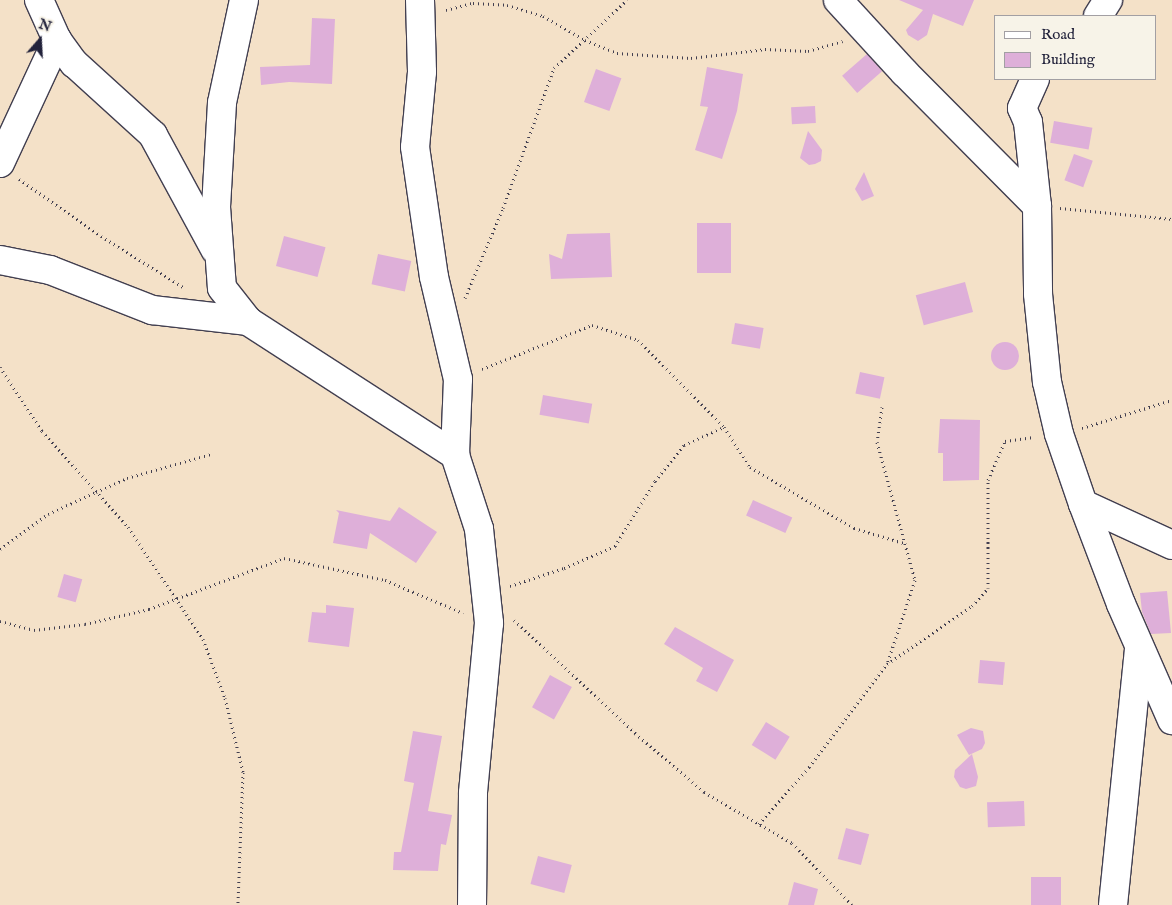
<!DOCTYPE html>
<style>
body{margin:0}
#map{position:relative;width:1172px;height:905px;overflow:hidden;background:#f4e1c8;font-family:"IM FELL English",serif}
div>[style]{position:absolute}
.building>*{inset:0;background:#deafd9;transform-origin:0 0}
.round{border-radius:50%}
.path>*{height:3px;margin-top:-1.5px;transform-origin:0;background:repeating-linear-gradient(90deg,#423f50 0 1px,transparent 0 5px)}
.roads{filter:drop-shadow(1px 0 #423f50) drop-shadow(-1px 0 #423f50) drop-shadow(0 1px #423f50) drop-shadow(0 -1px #423f50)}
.street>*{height:28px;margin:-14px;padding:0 14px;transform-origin:14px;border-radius:14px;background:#fff}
span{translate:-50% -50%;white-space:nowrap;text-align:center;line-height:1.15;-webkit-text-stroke:4.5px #f7f3e8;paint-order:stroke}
.legend{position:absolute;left:994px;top:15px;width:162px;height:65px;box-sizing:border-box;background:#f7f3e8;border:1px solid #a29fa3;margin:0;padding:6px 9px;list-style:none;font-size:15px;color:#22223b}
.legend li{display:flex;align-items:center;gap:10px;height:25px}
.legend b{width:25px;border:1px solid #a29fa3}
.north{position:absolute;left:15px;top:15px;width:50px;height:50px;-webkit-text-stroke:4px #f7f3e8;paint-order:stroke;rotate:19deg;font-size:14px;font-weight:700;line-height:20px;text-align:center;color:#22223b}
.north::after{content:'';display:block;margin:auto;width:18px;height:22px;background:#22223b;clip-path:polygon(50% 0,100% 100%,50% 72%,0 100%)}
</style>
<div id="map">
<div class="building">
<i style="clip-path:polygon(899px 0,974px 0,963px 26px,933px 14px,927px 35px,918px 41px,908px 35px,906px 30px,923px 10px)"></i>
<i style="clip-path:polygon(312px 18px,335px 19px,332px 84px,289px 82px,261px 85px,260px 67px,310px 65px)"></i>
<i style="left:867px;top:54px;width:23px;height:33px;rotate:49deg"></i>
<i style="clip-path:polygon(707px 67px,743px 74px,737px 111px,722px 159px,695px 150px,708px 107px,700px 106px)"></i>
<i style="left:596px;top:69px;width:27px;height:35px;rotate:20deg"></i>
<i style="left:815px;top:106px;width:17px;height:24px;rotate:87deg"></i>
<i style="left:1054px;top:121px;width:39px;height:22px;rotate:10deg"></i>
<i style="clip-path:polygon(808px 131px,822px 150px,821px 161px,815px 164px,809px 165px,800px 158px)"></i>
<i style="left:1074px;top:154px;width:20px;height:28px;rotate:20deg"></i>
<i style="clip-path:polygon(864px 172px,874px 196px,862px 201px,855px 189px)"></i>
<i style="left:697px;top:223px;width:34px;height:50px"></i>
<i style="clip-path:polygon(610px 233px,612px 277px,551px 279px,549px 254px,562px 259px,567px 234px)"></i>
<i style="left:284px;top:236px;width:43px;height:31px;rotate:15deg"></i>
<i style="left:378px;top:254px;width:34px;height:31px;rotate:12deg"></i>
<i style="left:965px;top:282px;width:31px;height:51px;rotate:75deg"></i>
<i style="left:735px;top:323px;width:29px;height:21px;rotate:10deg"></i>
<i class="round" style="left:991px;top:342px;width:28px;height:28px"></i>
<i style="left:860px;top:372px;width:25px;height:22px;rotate:12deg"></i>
<i style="left:543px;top:395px;width:50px;height:20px;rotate:10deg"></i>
<i style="clip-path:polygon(940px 419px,980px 420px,979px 480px,943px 481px,943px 453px,938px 453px)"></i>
<i style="left:753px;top:500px;width:43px;height:17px;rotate:24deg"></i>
<i style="clip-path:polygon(399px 507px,437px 532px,416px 563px,370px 533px,367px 549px,333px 543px,339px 513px,336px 510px,390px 521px)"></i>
<i style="left:64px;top:574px;width:19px;height:24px;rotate:16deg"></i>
<i style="clip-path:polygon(1167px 591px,1171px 633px,1151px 634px,1142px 612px,1140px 593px)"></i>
<i style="clip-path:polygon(326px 605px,354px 608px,349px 647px,308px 642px,312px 612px,326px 613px)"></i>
<i style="clip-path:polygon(675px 627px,734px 660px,717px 692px,696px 681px,703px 668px,664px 644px)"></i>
<i style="left:980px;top:660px;width:25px;height:23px;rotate:5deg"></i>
<i style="left:550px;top:675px;width:25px;height:37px;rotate:29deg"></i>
<i style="left:766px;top:722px;width:28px;height:27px;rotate:32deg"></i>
<i style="clip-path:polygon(971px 728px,983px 731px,985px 743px,982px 749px,969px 755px,957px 735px)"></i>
<i style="clip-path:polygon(413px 731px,442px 736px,428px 811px,452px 815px,446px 845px,441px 844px,438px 871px,393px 870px,394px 852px,401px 852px,414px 783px,404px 781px)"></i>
<i style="clip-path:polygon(972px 754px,978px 777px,976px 786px,966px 789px,960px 787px,954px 777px,955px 770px)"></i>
<i style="left:1024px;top:801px;width:25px;height:37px;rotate:88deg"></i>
<i style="left:846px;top:828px;width:24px;height:32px;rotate:15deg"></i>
<i style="left:538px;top:856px;width:35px;height:29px;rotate:15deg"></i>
<i style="left:1031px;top:877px;width:30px;height:28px"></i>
<i style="clip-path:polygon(794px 882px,818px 889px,814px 905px,788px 905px)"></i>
</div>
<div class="path">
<i style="left:446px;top:10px;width:28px;rotate:-15deg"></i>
<i style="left:473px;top:3px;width:34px;rotate:3deg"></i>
<i style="left:507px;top:5px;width:38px;rotate:17deg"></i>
<i style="left:543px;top:16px;width:48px;rotate:29.7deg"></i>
<i style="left:585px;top:40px;width:35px;rotate:22deg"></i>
<i style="left:617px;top:53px;width:74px;rotate:3.9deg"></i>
<i style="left:691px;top:58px;width:75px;rotate:-6.9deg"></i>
<i style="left:765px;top:49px;width:43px;rotate:2.7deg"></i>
<i style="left:808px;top:51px;width:36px;rotate:-16deg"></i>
<i style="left:19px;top:179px;width:100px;rotate:34.8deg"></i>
<i style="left:101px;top:236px;width:97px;rotate:31.9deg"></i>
<i style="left:1060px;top:208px;width:113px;rotate:5.6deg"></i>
<i style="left:465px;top:298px;width:98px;rotate:-67.1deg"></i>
<i style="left:503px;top:208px;width:149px;rotate:-70deg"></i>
<i style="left:554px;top:68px;width:100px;rotate:-43deg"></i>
<i style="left:0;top:367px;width:77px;rotate:56.7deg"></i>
<i style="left:42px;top:431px;width:129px;rotate:48.1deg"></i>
<i style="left:128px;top:527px;width:135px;rotate:56.2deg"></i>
<i style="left:203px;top:639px;width:63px;rotate:69.6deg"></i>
<i style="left:225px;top:698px;width:76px;rotate:76.3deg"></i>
<i style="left:243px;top:772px;width:133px;rotate:92.2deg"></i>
<i style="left:482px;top:369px;width:118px;rotate:-21.8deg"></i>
<i style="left:592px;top:325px;width:48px;rotate:18.1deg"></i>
<i style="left:638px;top:340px;width:122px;rotate:45.3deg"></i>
<i style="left:724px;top:427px;width:48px;rotate:57deg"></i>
<i style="left:750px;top:467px;width:121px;rotate:30.4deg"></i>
<i style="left:854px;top:528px;width:52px;rotate:16.7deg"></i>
<i style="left:882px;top:407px;width:35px;rotate:98deg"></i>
<i style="left:877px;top:442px;width:143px;rotate:74.6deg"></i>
<i style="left:915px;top:580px;width:89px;rotate:108.4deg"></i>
<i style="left:1082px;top:428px;width:94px;rotate:-17.3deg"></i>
<i style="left:0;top:549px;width:59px;rotate:-36.1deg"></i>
<i style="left:48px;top:514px;width:53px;rotate:-24.6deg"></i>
<i style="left:96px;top:492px;width:34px;rotate:-24deg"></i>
<i style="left:127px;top:478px;width:87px;rotate:-15.9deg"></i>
<i style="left:510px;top:586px;width:57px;rotate:-18.4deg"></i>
<i style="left:564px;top:568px;width:56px;rotate:-23.3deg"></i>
<i style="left:615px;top:546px;width:76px;rotate:-58.4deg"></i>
<i style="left:655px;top:481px;width:46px;rotate:-51.1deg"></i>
<i style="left:684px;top:445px;width:44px;rotate:-24.2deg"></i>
<i style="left:514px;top:620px;width:166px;rotate:43deg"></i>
<i style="left:635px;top:733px;width:91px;rotate:40.5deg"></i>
<i style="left:704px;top:792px;width:102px;rotate:30.1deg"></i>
<i style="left:792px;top:843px;width:86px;rotate:45.9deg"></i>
<i style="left:0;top:621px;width:35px;rotate:15deg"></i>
<i style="left:34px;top:630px;width:51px;rotate:-6.7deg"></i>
<i style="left:85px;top:624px;width:66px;rotate:-13.2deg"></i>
<i style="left:149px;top:609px;width:144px;rotate:-20.7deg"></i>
<i style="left:284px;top:558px;width:103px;rotate:12.3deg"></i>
<i style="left:385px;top:580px;width:85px;rotate:22.9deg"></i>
<i style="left:759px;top:824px;width:76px;rotate:-48.7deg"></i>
<i style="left:809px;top:767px;width:129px;rotate:-52.9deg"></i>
<i style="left:887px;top:664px;width:103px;rotate:-34.3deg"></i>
<i style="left:972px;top:606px;width:24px;rotate:-48deg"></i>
<i style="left:988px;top:588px;width:108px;rotate:-90deg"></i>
<i style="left:988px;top:480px;width:43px;rotate:-66.4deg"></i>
<i style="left:1005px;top:441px;width:29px;rotate:-8deg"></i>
</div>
<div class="roads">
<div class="street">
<i style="left:39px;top:0;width:44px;rotate:65.8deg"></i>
<i style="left:57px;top:40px;width:29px;rotate:54deg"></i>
<i style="left:74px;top:63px;width:107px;rotate:42.3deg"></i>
<i style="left:153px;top:135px;width:130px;rotate:61.5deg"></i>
<i style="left:244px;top:0;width:105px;rotate:102.1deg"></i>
<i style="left:222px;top:103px;width:104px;rotate:93.3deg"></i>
<i style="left:216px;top:207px;width:81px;rotate:85.8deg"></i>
<i style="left:222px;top:288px;width:42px;rotate:51.8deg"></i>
<i style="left:248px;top:321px;width:247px;rotate:32.9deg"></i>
<i style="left:420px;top:0;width:72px;rotate:88.4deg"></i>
<i style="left:422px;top:72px;width:75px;rotate:95.3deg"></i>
<i style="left:415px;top:147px;width:131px;rotate:81.7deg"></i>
<i style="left:434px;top:277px;width:105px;rotate:76.8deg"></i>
<i style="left:458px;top:379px;width:76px;rotate:92.3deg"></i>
<i style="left:455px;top:455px;width:78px;rotate:72deg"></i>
<i style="left:479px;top:529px;width:95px;rotate:83.9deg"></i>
<i style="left:489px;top:623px;width:171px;rotate:95.4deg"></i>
<i style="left:473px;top:793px;width:112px;rotate:90.5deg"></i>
<i style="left:838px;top:0;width:98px;rotate:47.5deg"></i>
<i style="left:904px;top:72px;width:189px;rotate:45.2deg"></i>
<i style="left:1098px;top:16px;width:19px;rotate:-58deg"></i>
<i style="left:1035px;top:79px;width:32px;rotate:114deg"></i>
<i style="left:1022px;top:108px;width:15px;rotate:67deg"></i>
<i style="left:1028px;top:122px;width:84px;rotate:83.9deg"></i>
<i style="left:1037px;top:206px;width:88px;rotate:89.3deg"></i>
<i style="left:1038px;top:294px;width:88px;rotate:84.2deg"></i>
<i style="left:1047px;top:382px;width:53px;rotate:77deg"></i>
<i style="left:1059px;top:434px;width:74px;rotate:71.1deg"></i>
<i style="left:1083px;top:504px;width:107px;rotate:69.2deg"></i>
<i style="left:1121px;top:604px;width:127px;rotate:66.3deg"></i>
<i style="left:0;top:163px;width:136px;rotate:-65.1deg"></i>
<i style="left:0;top:260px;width:51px;rotate:11.3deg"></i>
<i style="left:50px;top:270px;width:110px;rotate:21.4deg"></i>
<i style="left:152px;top:310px;width:97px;rotate:6.5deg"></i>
<i style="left:1083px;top:504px;width:98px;rotate:24.7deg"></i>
<i style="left:1113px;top:905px;width:258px;rotate:-84.2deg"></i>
</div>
</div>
<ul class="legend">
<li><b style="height:6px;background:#fff"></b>Road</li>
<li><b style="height:14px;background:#deafd9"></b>Building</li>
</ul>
<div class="north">N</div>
</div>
